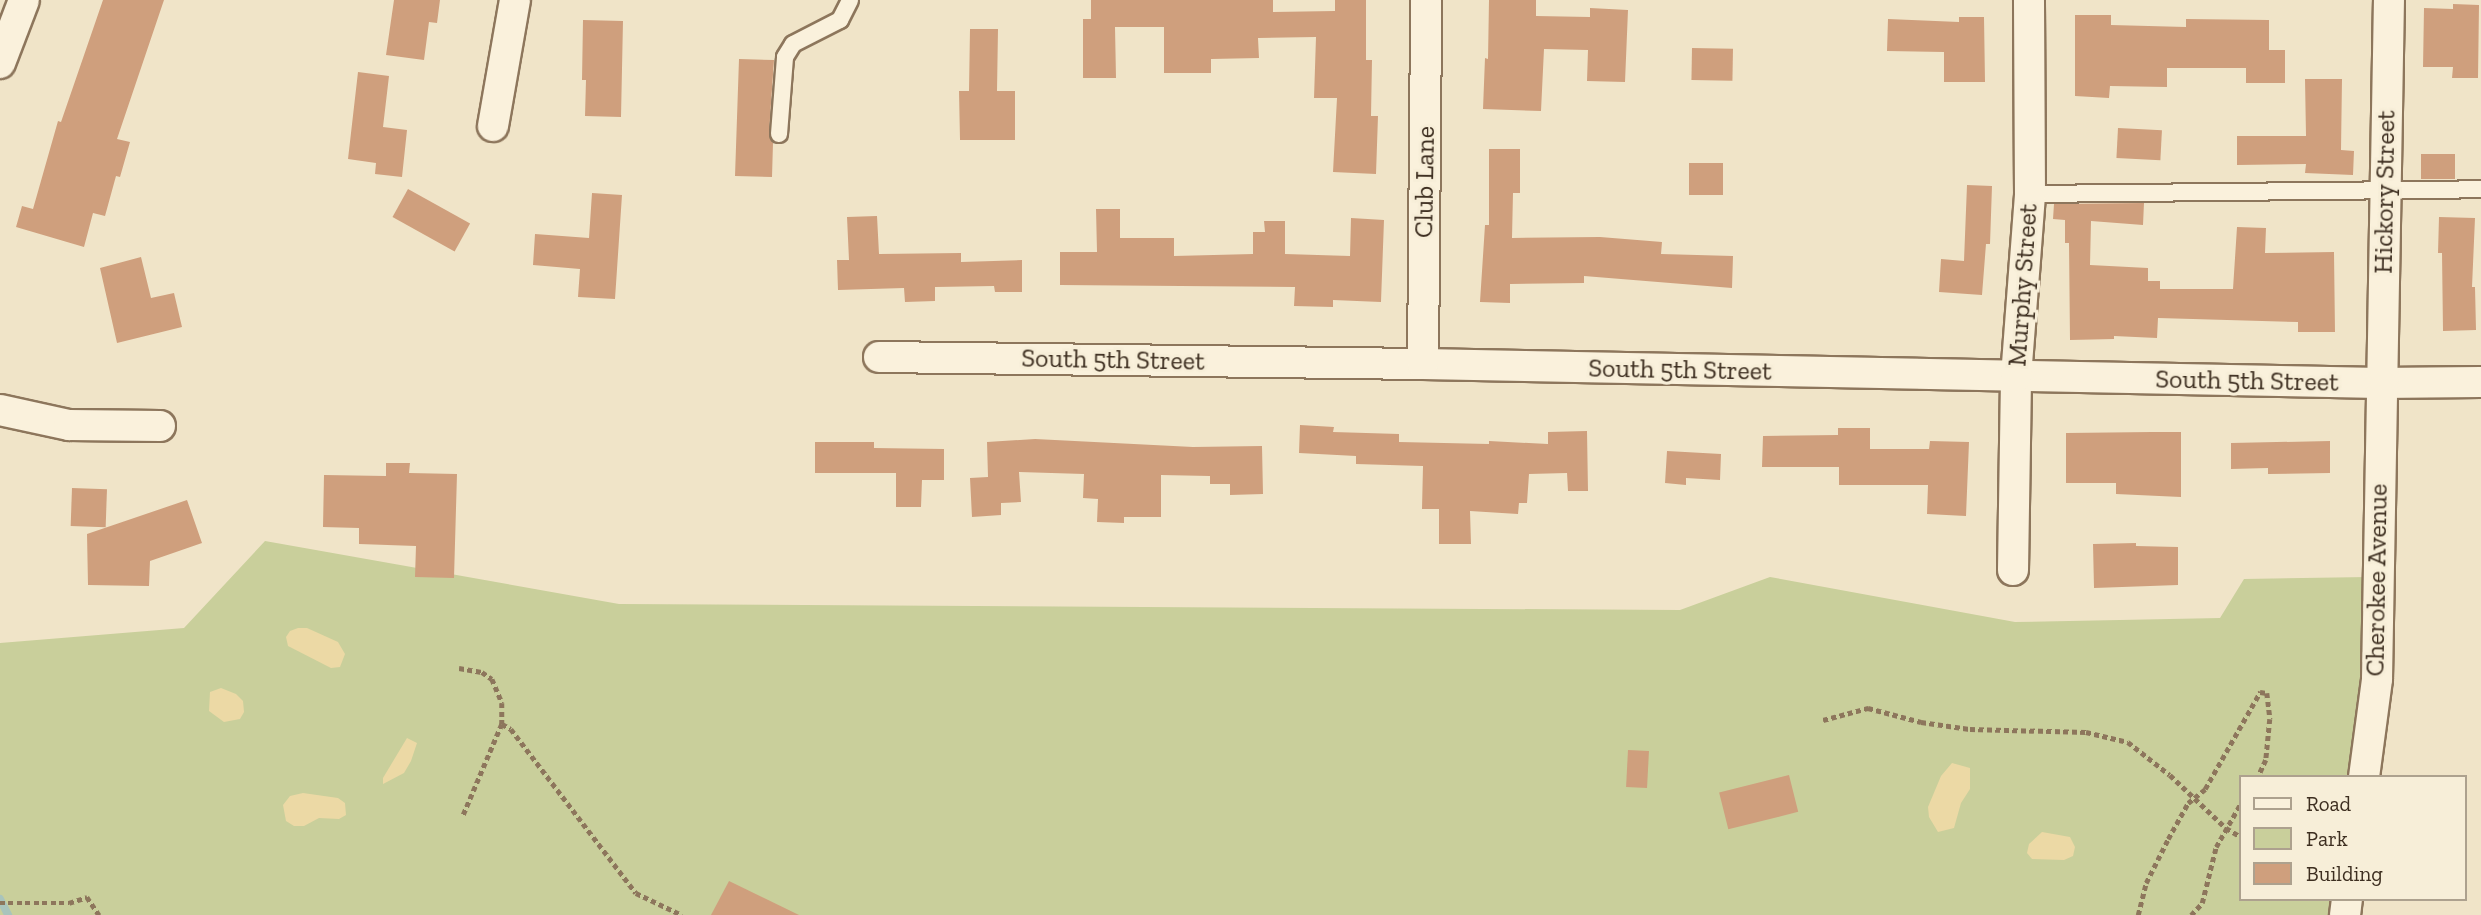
<!DOCTYPE html>
<style>
body{margin:0}
#map{position:relative;width:2481px;height:915px;overflow:hidden;background:#f0e4c8;font-family:"Zilla Slab",serif}
div>[style]{position:absolute}
.green>*{inset:0;background:#c9cf9b}
.sand>*{inset:0;background:#ecd9a5}
.stream>*{height:8px;margin:-4px;padding:0 4px;transform-origin:4px;border-radius:4px;background:#a9c4bc}
.building>*{inset:0;background:#cf9f7d;transform-origin:0 0}
.path>*{height:4.5px;margin-top:-2.25px;transform-origin:0;background:repeating-linear-gradient(90deg,#8d765c 0 5px,transparent 0 8.5px)}
.roads{filter:drop-shadow(2px 0 #8d765c) drop-shadow(-2px 0 #8d765c) drop-shadow(0 2px #8d765c) drop-shadow(0 -2px #8d765c)}
.service>*{height:16px;margin:-8px;padding:0 8px;transform-origin:8px;border-radius:8px;background:#faf1dc}
.minor>*{height:30px;margin:-15px;padding:0 15px;transform-origin:15px;border-radius:15px;background:#faf1dc}
span{translate:-50% -50%;white-space:nowrap;text-align:center;line-height:1.15;-webkit-text-stroke:6px #f7eed8;paint-order:stroke}
.street-label{font-size:26px;color:#3d2e20}
.legend{position:absolute;left:2239px;top:775px;width:228px;height:126px;box-sizing:border-box;background:#f7eed8;border:2px solid #ada18e;margin:0;padding:9px 12px;list-style:none;font-size:21px;color:#3d2e20}
.legend li{display:flex;align-items:center;gap:14px;height:35px}
.legend b{width:35px;border:2px solid #ada18e}
</style>
<div id="map">
<div class="green">
<i style="clip-path:polygon(265px 541px,619px 604px,1680px 610px,1770px 577px,2015px 622px,2220px 618px,2244px 579px,2368px 577px,2361px 713px,2354px 777px,2241px 777px,2241px 899px,2340px 899px,2339px 915px,0 915px,0 643px,184px 628px)"></i>
</div>
<div class="sand">
<i style="clip-path:polygon(298px 628px,307px 628px,338px 642px,345px 654px,340px 667px,331px 668px,288px 646px,286px 637px,290px 631px)"></i>
<i style="clip-path:polygon(221px 688px,236px 694px,243px 701px,244px 712px,240px 719px,224px 722px,209px 711px,210px 692px)"></i>
<i style="clip-path:polygon(407px 738px,417px 743px,411px 761px,404px 773px,383px 784px,383px 778px)"></i>
<i style="clip-path:polygon(1952px 763px,1970px 768px,1970px 789px,1961px 803px,1954px 828px,1938px 832px,1929px 817px,1928px 807px,1941px 776px)"></i>
<i style="clip-path:polygon(303px 793px,338px 798px,345px 803px,346px 815px,339px 819px,319px 818px,304px 826px,294px 826px,286px 821px,283px 805px,290px 796px)"></i>
<i style="clip-path:polygon(2042px 832px,2070px 837px,2075px 847px,2073px 856px,2064px 860px,2032px 859px,2027px 853px,2029px 844px)"></i>
</div>
<div class="stream">
<i style="left:0;top:899px;width:18px;rotate:63deg"></i>
</div>
<div class="building">
<i style="clip-path:polygon(103px 0,164px 0,117px 139px,130px 142px,120px 177px,116px 176px,105px 216px,93px 213px,84px 247px,16px 227px,22px 206px,33px 209px,58px 121px,61px 122px)"></i>
<i style="clip-path:polygon(394px 0,440px 0,437px 23px,429px 22px,424px 60px,386px 55px)"></i>
<i style="clip-path:polygon(1091px 0,1273px 0,1273px 12px,1335px 11px,1335px 0,1366px 0,1366px 60px,1372px 60px,1371px 116px,1378px 116px,1376px 174px,1333px 172px,1337px 98px,1314px 98px,1316px 37px,1258px 38px,1259px 58px,1211px 59px,1211px 73px,1164px 73px,1164px 27px,1115px 27px,1116px 78px,1083px 78px,1083px 19px,1091px 19px)"></i>
<i style="clip-path:polygon(1489px 0,1536px 0,1536px 16px,1590px 17px,1590px 8px,1628px 10px,1625px 82px,1587px 81px,1588px 50px,1544px 49px,1541px 111px,1483px 109px,1485px 58px,1488px 59px)"></i>
<i style="clip-path:polygon(2453px 4px,2479px 5px,2478px 78px,2452px 78px,2453px 67px,2423px 67px,2424px 8px,2453px 9px)"></i>
<i style="clip-path:polygon(2075px 15px,2111px 15px,2111px 25px,2186px 27px,2186px 19px,2269px 20px,2269px 50px,2285px 50px,2285px 83px,2246px 83px,2246px 68px,2167px 68px,2167px 87px,2110px 86px,2109px 98px,2075px 96px)"></i>
<i style="clip-path:polygon(1959px 17px,1984px 17px,1985px 82px,1944px 82px,1944px 52px,1887px 51px,1888px 19px,1959px 22px)"></i>
<i style="clip-path:polygon(583px 20px,623px 21px,621px 117px,585px 116px,586px 80px,582px 80px)"></i>
<i style="clip-path:polygon(970px 29px,998px 29px,997px 91px,1015px 91px,1015px 140px,960px 140px,959px 91px,969px 91px)"></i>
<i style="left:1692px;top:48px;width:41px;height:32px;rotate:1deg"></i>
<i style="clip-path:polygon(739px 59px,774px 60px,769px 133px,773px 143px,772px 177px,735px 176px)"></i>
<i style="clip-path:polygon(358px 72px,389px 76px,383px 127px,407px 130px,402px 177px,375px 174px,376px 163px,348px 159px)"></i>
<i style="clip-path:polygon(2305px 79px,2342px 79px,2341px 150px,2354px 151px,2353px 175px,2305px 173px,2306px 164px,2237px 165px,2237px 136px,2306px 136px)"></i>
<i style="left:2118px;top:128px;width:44px;height:30px;rotate:3deg"></i>
<i style="clip-path:polygon(1489px 149px,1520px 149px,1520px 193px,1513px 193px,1512px 238px,1600px 237px,1662px 242px,1661px 254px,1733px 256px,1732px 288px,1584px 276px,1584px 283px,1510px 284px,1510px 303px,1480px 302px,1485px 225px,1489px 225px)"></i>
<i style="left:2421px;top:154px;width:34px;height:25px"></i>
<i style="left:1723px;top:163px;width:32px;height:34px;rotate:90deg"></i>
<i style="clip-path:polygon(1967px 185px,1992px 186px,1990px 244px,1986px 244px,1982px 295px,1939px 292px,1941px 259px,1964px 261px)"></i>
<i style="left:408px;top:189px;width:71px;height:32px;rotate:29deg"></i>
<i style="clip-path:polygon(592px 193px,622px 195px,615px 299px,578px 297px,580px 269px,533px 265px,535px 234px,589px 238px)"></i>
<i style="clip-path:polygon(2144px 203px,2143px 225px,2091px 221px,2090px 265px,2148px 268px,2148px 281px,2160px 281px,2160px 289px,2233px 289px,2237px 227px,2266px 228px,2265px 253px,2334px 252px,2335px 332px,2298px 332px,2298px 322px,2158px 318px,2157px 338px,2114px 336px,2114px 339px,2070px 340px,2069px 243px,2065px 243px,2065px 220px,2053px 219px,2054px 204px)"></i>
<i style="clip-path:polygon(1096px 209px,1120px 209px,1120px 238px,1174px 238px,1174px 256px,1253px 254px,1253px 232px,1265px 232px,1264px 221px,1285px 221px,1285px 254px,1350px 256px,1351px 218px,1384px 220px,1381px 302px,1333px 300px,1333px 307px,1294px 306px,1295px 287px,1060px 285px,1060px 252px,1097px 252px)"></i>
<i style="clip-path:polygon(877px 216px,879px 254px,961px 253px,961px 262px,1022px 260px,1022px 292px,995px 292px,994px 286px,935px 287px,935px 301px,905px 302px,904px 288px,838px 290px,837px 260px,849px 260px,847px 217px)"></i>
<i style="clip-path:polygon(2439px 217px,2475px 218px,2472px 287px,2475px 287px,2476px 330px,2443px 331px,2442px 253px,2438px 253px)"></i>
<i style="clip-path:polygon(141px 257px,151px 298px,174px 293px,182px 327px,117px 343px,100px 268px)"></i>
<i style="clip-path:polygon(1300px 425px,1334px 427px,1333px 432px,1399px 434px,1399px 442px,1489px 444px,1489px 441px,1548px 444px,1548px 432px,1587px 431px,1588px 491px,1568px 491px,1567px 473px,1529px 474px,1527px 503px,1519px 503px,1518px 514px,1470px 511px,1471px 544px,1439px 544px,1439px 509px,1422px 509px,1423px 466px,1356px 464px,1356px 456px,1299px 453px)"></i>
<i style="clip-path:polygon(1838px 428px,1870px 428px,1870px 449px,1929px 449px,1930px 441px,1969px 442px,1966px 516px,1927px 514px,1928px 485px,1839px 485px,1839px 467px,1762px 467px,1763px 436px,1838px 435px)"></i>
<i style="clip-path:polygon(2152px 432px,2181px 432px,2181px 497px,2116px 494px,2116px 483px,2066px 483px,2066px 433px)"></i>
<i style="clip-path:polygon(1035px 439px,1193px 447px,1262px 446px,1263px 494px,1230px 495px,1230px 484px,1210px 484px,1210px 476px,1161px 475px,1161px 517px,1124px 517px,1124px 523px,1097px 522px,1098px 499px,1083px 498px,1084px 474px,1019px 472px,1021px 502px,1001px 503px,1001px 515px,972px 517px,970px 478px,988px 477px,987px 442px)"></i>
<i style="clip-path:polygon(2330px 441px,2330px 473px,2268px 474px,2268px 468px,2231px 469px,2231px 443px)"></i>
<i style="clip-path:polygon(815px 442px,874px 442px,874px 448px,944px 449px,944px 480px,922px 480px,921px 507px,896px 507px,896px 473px,815px 473px)"></i>
<i style="clip-path:polygon(1667px 451px,1721px 454px,1720px 480px,1686px 478px,1686px 485px,1665px 483px)"></i>
<i style="clip-path:polygon(386px 463px,410px 463px,409px 473px,457px 474px,454px 578px,415px 577px,416px 546px,359px 544px,359px 528px,323px 527px,324px 475px,386px 476px)"></i>
<i style="left:72px;top:488px;width:35px;height:38px;rotate:2deg"></i>
<i style="clip-path:polygon(187px 500px,202px 543px,150px 561px,149px 586px,88px 585px,87px 534px)"></i>
<i style="clip-path:polygon(2136px 543px,2136px 546px,2178px 547px,2178px 585px,2094px 588px,2093px 544px)"></i>
<i style="left:1628px;top:750px;width:21px;height:37px;rotate:3deg"></i>
<i style="left:1789px;top:775px;width:38px;height:72px;rotate:76deg"></i>
<i style="clip-path:polygon(729px 881px,799px 915px,711px 915px)"></i>
</div>
<div class="path">
<i style="left:459px;top:668px;width:23px;rotate:10deg"></i>
<i style="left:482px;top:672px;width:12px;rotate:35deg"></i>
<i style="left:492px;top:679px;width:26px;rotate:67deg"></i>
<i style="left:502px;top:703px;width:21px;rotate:90deg"></i>
<i style="left:502px;top:724px;width:100px;rotate:113deg"></i>
<i style="left:1823px;top:720px;width:47px;rotate:-14.9deg"></i>
<i style="left:1868px;top:708px;width:55px;rotate:14.8deg"></i>
<i style="left:1921px;top:722px;width:49px;rotate:8.1deg"></i>
<i style="left:1970px;top:729px;width:116px;rotate:1.5deg"></i>
<i style="left:2086px;top:732px;width:43px;rotate:13.4deg"></i>
<i style="left:2128px;top:742px;width:53px;rotate:38.2deg"></i>
<i style="left:2170px;top:775px;width:77px;rotate:43.4deg"></i>
<i style="left:2226px;top:828px;width:17px;rotate:31deg"></i>
<i style="left:502px;top:724px;width:10px;rotate:29deg"></i>
<i style="left:511px;top:729px;width:206px;rotate:52.7deg"></i>
<i style="left:636px;top:893px;width:51px;rotate:25.6deg"></i>
<i style="left:0;top:903px;width:69px"></i>
<i style="left:69px;top:903px;width:19px;rotate:-18deg"></i>
<i style="left:87px;top:897px;width:22px;rotate:56deg"></i>
<i style="left:2138px;top:915px;width:33px;rotate:-76deg"></i>
<i style="left:2146px;top:883px;width:49px;rotate:-63.4deg"></i>
<i style="left:2168px;top:839px;width:41px;rotate:-60.9deg"></i>
<i style="left:2188px;top:803px;width:22px;rotate:-39deg"></i>
<i style="left:2205px;top:789px;width:112px;rotate:-60.4deg"></i>
<i style="left:2260px;top:692px;width:7px;rotate:8deg"></i>
<i style="left:2267px;top:693px;width:26px;rotate:83deg"></i>
<i style="left:2270px;top:719px;width:41px;rotate:95.6deg"></i>
<i style="left:2266px;top:760px;width:19px;rotate:115deg"></i>
<i style="left:2191px;top:915px;width:16px;rotate:-47deg"></i>
<i style="left:2202px;top:903px;width:58px;rotate:-76deg"></i>
<i style="left:2216px;top:847px;width:51px;rotate:-60.4deg"></i>
</div>
<div class="roads">
<div class="service">
<i style="left:779px;top:134px;width:77px;rotate:-85.5deg"></i>
<i style="left:785px;top:57px;width:15px;rotate:-58deg"></i>
<i style="left:793px;top:44px;width:53px;rotate:-27.1deg"></i>
<i style="left:840px;top:20px;width:22px;rotate:-63deg"></i>
<i style="left:2030px;top:194px;width:451px;rotate:-0.6deg"></i>
</div>
<div class="minor">
<i style="left:0;top:63px;width:67px;rotate:-69.1deg"></i>
<i style="left:493px;top:126px;width:128px;rotate:-80.1deg"></i>
<i style="left:879px;top:357px;width:544px;rotate:0.74deg"></i>
<i style="left:1423px;top:364px;width:957px;rotate:1.14deg"></i>
<i style="left:2380px;top:383px;width:101px;rotate:-0.6deg"></i>
<i style="left:1423px;top:364px;width:364px;rotate:-89.5deg"></i>
<i style="left:0;top:410px;width:71px;rotate:12.3deg"></i>
<i style="left:69px;top:425px;width:91px;rotate:0.6deg"></i>
<i style="left:2013px;top:570px;width:193px;rotate:-89.1deg"></i>
<i style="left:2016px;top:377px;width:184px;rotate:-85.6deg"></i>
<i style="left:2030px;top:194px;width:194px;rotate:-90.3deg"></i>
<i style="left:2364px;top:777px;width:99px;rotate:-82.4deg"></i>
<i style="left:2377px;top:679px;width:679px;rotate:-88.99deg"></i>
<i style="left:2345px;top:915px;width:16px;rotate:-83deg"></i>
</div>
</div>
<div class="street-label">
<span style="left:1425px;top:182px;rotate:-89deg">Club Lane</span>
<span style="left:2385px;top:192px;rotate:-89deg">Hickory Street</span>
<span style="left:2023px;top:285px;rotate:-86deg">Murphy Street</span>
<span style="left:1113px;top:360px;rotate:1deg">South 5th Street</span>
<span style="left:1680px;top:370px;rotate:1deg">South 5th Street</span>
<span style="left:2247px;top:381px;rotate:1deg">South 5th Street</span>
<span style="left:2377px;top:580px;rotate:-89deg">Cherokee Avenue</span>
</div>
<ul class="legend">
<li><b style="height:9px;background:#faf1dc"></b>Road</li>
<li><b style="height:19px;background:#c9cf9b"></b>Park</li>
<li><b style="height:19px;background:#cf9f7d"></b>Building</li>
</ul>
</div>
